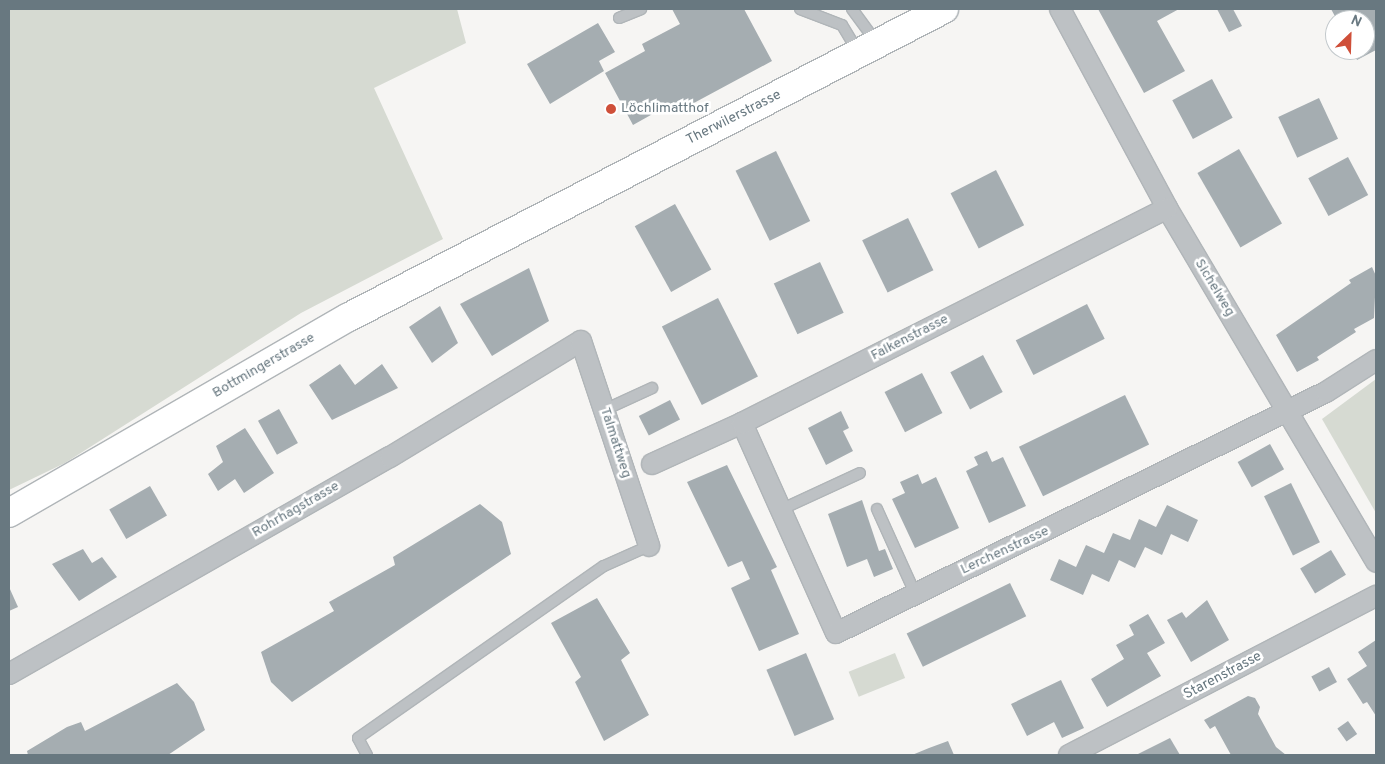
<!DOCTYPE html>
<meta charset="utf-8">
<style>
body{margin:0}
#map{position:relative;width:1385px;height:764px;overflow:hidden;background:#f6f5f3;font-family:Overpass,sans-serif}
div>[style]{position:absolute}
.green>*{inset:0;background:#d6dad2;transform-origin:0 0}
.building>*{inset:0;background:#a5adb1;transform-origin:0 0}
.roads{filter:drop-shadow(1px 0 #b0b5b8) drop-shadow(-1px 0 #b0b5b8) drop-shadow(0 1px #b0b5b8) drop-shadow(0 -1px #b0b5b8)}
.service>*{height:10px;margin:-5px;padding:0 5px;transform-origin:5px;border-radius:5px;background:#bdc1c4}
.minor>*{height:20px;margin:-10px;padding:0 10px;transform-origin:10px;border-radius:10px;background:#bdc1c4}
.secondary>*{height:28px;margin:-14px;padding:0 14px;transform-origin:14px;border-radius:14px;background:#fff}
.dots>*{width:14px;height:14px;translate:-50% -50%;box-sizing:border-box;border:2px solid #fff;border-radius:50%}
span{translate:-50% -50%;white-space:nowrap;text-align:center;line-height:1.15;-webkit-text-stroke:5px #fff;paint-order:stroke}
.poi-label{font-size:14px;color:#687880}
.left{translate:0 -50%;text-align:left}
.street-label{font-size:14px;color:#687880}
.frame{position:absolute;inset:0;border:10px solid #687880;pointer-events:none}
.north{position:absolute;left:1325px;top:10px;width:50px;height:50px;box-sizing:border-box;background:#fff;border:1px solid #c3c9cc;border-radius:50%;rotate:24deg;font-size:14px;font-weight:700;line-height:20px;text-align:center;color:#687880}
.north::after{content:'';display:block;margin:auto;width:18px;height:22px;background:#cf4f39;clip-path:polygon(50% 0,100% 100%,50% 72%,0 100%)}
</style>
<div id="map">
<div class="green">
<i style="clip-path:polygon(9px 9px,457px 9px,466px 43px,374px 88px,443px 239px,301px 313px,65px 463px,9px 490px)"></i>
<i style="clip-path:polygon(1376px 379px,1376px 513px,1322px 419px)"></i>
<i style="left:895px;top:653px;width:27px;height:50px;rotate:68deg"></i>
</div>
<div class="building">
<i style="clip-path:polygon(672px 9px,744px 9px,772px 61px,679px 111px,674px 102px,633px 125px,605px 73px,645px 51px,642px 44px,680px 24px)"></i>
<i style="clip-path:polygon(1098px 9px,1179px 9px,1157px 21px,1185px 71px,1144px 93px)"></i>
<i style="clip-path:polygon(1217px 9px,1233px 9px,1242px 26px,1229px 32px)"></i>
<i style="clip-path:polygon(1331px 9px,1376px 9px,1376px 50px,1357px 60px,1352px 50px,1365px 50px,1365px 20px,1337px 20px)"></i>
<i style="clip-path:polygon(598px 23px,615px 52px,599px 61px,604px 71px,550px 104px,527px 64px)"></i>
<i style="left:1212px;top:79px;width:44px;height:45px;rotate:62deg"></i>
<i style="left:1319px;top:98px;width:45px;height:45px;rotate:65deg"></i>
<i style="left:1239px;top:149px;width:86px;height:48px;rotate:60deg"></i>
<i style="left:776px;top:151px;width:78px;height:45px;rotate:64deg"></i>
<i style="left:1348px;top:157px;width:43px;height:45px;rotate:62deg"></i>
<i style="left:996px;top:170px;width:62px;height:51px;rotate:63deg"></i>
<i style="left:675px;top:204px;width:75px;height:46px;rotate:61deg"></i>
<i style="left:908px;top:218px;width:58px;height:51px;rotate:64deg"></i>
<i style="left:820px;top:262px;width:56px;height:51px;rotate:65deg"></i>
<i style="clip-path:polygon(1372px 267px,1376px 276px,1374px 318px,1354px 329px,1356px 332px,1317px 357px,1319px 360px,1297px 372px,1276px 335px,1351px 283px,1349px 280px)"></i>
<i style="clip-path:polygon(529px 268px,549px 321px,492px 356px,460px 304px)"></i>
<i style="left:718px;top:298px;width:88px;height:63px;rotate:63deg"></i>
<i style="left:1087px;top:304px;width:39px;height:80px;rotate:63deg"></i>
<i style="clip-path:polygon(440px 306px,458px 343px,432px 363px,409px 327px)"></i>
<i style="left:983px;top:355px;width:42px;height:37px;rotate:62deg"></i>
<i style="clip-path:polygon(340px 364px,355px 385px,382px 364px,398px 388px,332px 420px,309px 385px)"></i>
<i style="left:922px;top:373px;width:45px;height:42px;rotate:63deg"></i>
<i style="left:1125px;top:395px;width:55px;height:118px;rotate:64deg"></i>
<i style="left:670px;top:400px;width:22px;height:35px;rotate:63deg"></i>
<i style="left:279px;top:409px;width:39px;height:24px;rotate:61deg"></i>
<i style="clip-path:polygon(841px 411px,849px 428px,843px 431px,853px 451px,826px 465px,808px 428px)"></i>
<i style="clip-path:polygon(245px 428px,274px 473px,244px 493px,235px 479px,218px 491px,208px 474px,223px 462px,216px 446px)"></i>
<i style="left:1270px;top:444px;width:29px;height:37px;rotate:61deg"></i>
<i style="clip-path:polygon(987px 451px,992px 462px,1003px 457px,1026px 506px,989px 523px,966px 471px,978px 465px,974px 457px)"></i>
<i style="clip-path:polygon(727px 465px,777px 567px,771px 570px,799px 634px,759px 651px,731px 588px,750px 579px,742px 561px,728px 567px,687px 482px)"></i>
<i style="clip-path:polygon(918px 474px,922px 484px,936px 477px,959px 528px,915px 548px,892px 499px,905px 493px,900px 482px)"></i>
<i style="left:1291px;top:483px;width:66px;height:30px;rotate:64deg"></i>
<i style="left:150px;top:486px;width:34px;height:47px;rotate:60deg"></i>
<i style="clip-path:polygon(862px 500px,879px 551px,885px 549px,893px 569px,874px 577px,867px 559px,847px 567px,828px 514px)"></i>
<i style="clip-path:polygon(480px 504px,502px 522px,511px 554px,292px 702px,271px 682px,261px 652px,334px 611px,329px 602px,395px 565px,393px 557px)"></i>
<i style="clip-path:polygon(1167px 505px,1198px 520px,1188px 542px,1171px 534px,1162px 555px,1145px 547px,1135px 568px,1119px 560px,1109px 582px,1092px 574px,1083px 595px,1050px 580px,1059px 559px,1076px 567px,1086px 545px,1104px 553px,1113px 533px,1130px 540px,1139px 519px,1156px 527px)"></i>
<i style="clip-path:polygon(83px 549px,92px 563px,102px 557px,117px 577px,79px 601px,52px 564px)"></i>
<i style="left:1331px;top:550px;width:29px;height:36px;rotate:59deg"></i>
<i style="left:1010px;top:583px;width:37px;height:115px;rotate:64deg"></i>
<i style="clip-path:polygon(9px 587px,18px 607px,9px 611px)"></i>
<i style="clip-path:polygon(597px 598px,630px 653px,621px 660px,649px 715px,604px 741px,575px 682px,581px 677px,551px 623px)"></i>
<i style="clip-path:polygon(1207px 600px,1229px 640px,1191px 662px,1167px 620px,1182px 612px,1186px 618px)"></i>
<i style="clip-path:polygon(1148px 614px,1165px 643px,1147px 653px,1161px 676px,1107px 707px,1091px 679px,1124px 659px,1116px 645px,1134px 635px,1129px 625px)"></i>
<i style="clip-path:polygon(1376px 640px,1376px 716px,1367px 702px,1363px 704px,1347px 679px,1367px 666px,1358px 652px)"></i>
<i style="left:806px;top:653px;width:72px;height:43px;rotate:67deg"></i>
<i style="left:1329px;top:667px;width:17px;height:20px;rotate:62deg"></i>
<i style="clip-path:polygon(1061px 680px,1084px 728px,1062px 738px,1054px 722px,1027px 736px,1011px 704px)"></i>
<i style="clip-path:polygon(177px 683px,194px 702px,205px 730px,168px 755px,28px 755px,27px 751px,67px 727px,81px 722px,85px 731px)"></i>
<i style="clip-path:polygon(1248px 696px,1255px 698px,1260px 707px,1258px 714px,1276px 747px,1286px 755px,1231px 755px,1215px 726px,1210px 729px,1204px 720px)"></i>
<i style="left:1348px;top:721px;width:16px;height:13px;rotate:55deg"></i>
<i style="clip-path:polygon(1170px 738px,1180px 755px,1136px 755px)"></i>
<i style="clip-path:polygon(948px 741px,954px 755px,912px 755px,929px 748px)"></i>
</div>
<div class="roads">
<div class="service">
<i style="left:800px;top:9px;width:45px;rotate:20.9deg"></i>
<i style="left:842px;top:25px;width:31px;rotate:59deg"></i>
<i style="left:852px;top:9px;width:42px;rotate:53.7deg"></i>
<i style="left:619px;top:18px;width:24px;rotate:-22deg"></i>
<i style="left:604px;top:410px;width:53px;rotate:-24.6deg"></i>
<i style="left:877px;top:509px;width:92px;rotate:65.7deg"></i>
<i style="left:780px;top:510px;width:88px;rotate:-24.8deg"></i>
<i style="left:367px;top:755px;width:19px;rotate:-118deg"></i>
<i style="left:358px;top:738px;width:300px;rotate:-35deg"></i>
<i style="left:604px;top:566px;width:49px;rotate:-24deg"></i>
</div>
<div class="minor">
<i style="left:1060px;top:9px;width:226px;rotate:61.7deg"></i>
<i style="left:1167px;top:208px;width:411px;rotate:59.4deg"></i>
<i style="left:742px;top:423px;width:230px;rotate:65.9deg"></i>
<i style="left:836px;top:633px;width:546px;rotate:-26.19deg"></i>
<i style="left:1326px;top:392px;width:59px;rotate:-32.6deg"></i>
<i style="left:652px;top:464px;width:99px;rotate:-24.5deg"></i>
<i style="left:742px;top:423px;width:476px;rotate:-26.8deg"></i>
<i style="left:9px;top:674px;width:438px;rotate:-29.7deg"></i>
<i style="left:390px;top:457px;width:223px;rotate:-31.3deg"></i>
<i style="left:581px;top:341px;width:216px;rotate:71.6deg"></i>
<i style="left:1069px;top:755px;width:346px;rotate:-27.4deg"></i>
</div>
<div class="secondary">
<i style="left:9px;top:513px;width:392px;rotate:-30deg"></i>
<i style="left:349px;top:317px;width:670px;rotate:-27.37deg"></i>
</div>
</div>
<div class="dots">
<i style="left:611px;top:109px;background:#cf4f39"></i>
</div>
<div class="poi-label">
<span class="left" style="left:621px;top:109px">Löchlimatthof</span>
</div>
<div class="street-label">
<span style="left:734px;top:118px;rotate:-27deg">Therwilerstrasse</span>
<span style="left:1214px;top:288px;rotate:59deg">Sichelweg</span>
<span style="left:910px;top:338px;rotate:-27deg">Falkenstrasse</span>
<span style="left:264px;top:366px;rotate:-30deg">Bottmingerstrasse</span>
<span style="left:615px;top:443px;rotate:72deg">Talmattweg</span>
<span style="left:296px;top:510px;rotate:-30deg">Rohrhagstrasse</span>
<span style="left:1005px;top:551px;rotate:-25deg">Lerchenstrasse</span>
<span style="left:1223px;top:676px;rotate:-28deg">Starenstrasse</span>
</div>
<div class="frame"></div>
<div class="north">N</div>
</div>
